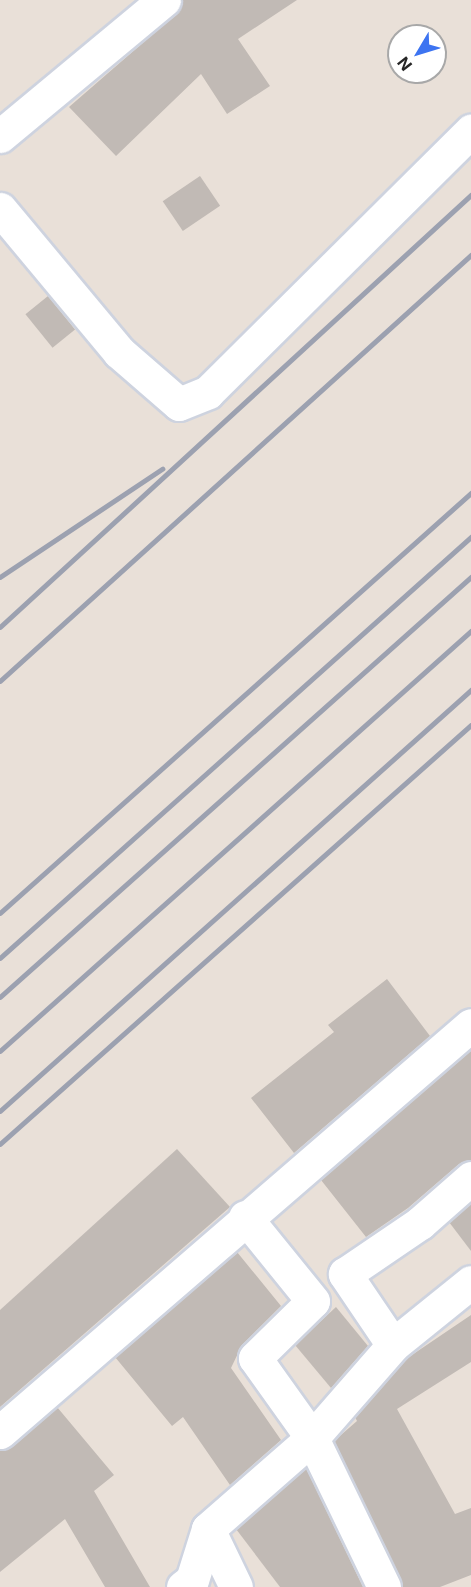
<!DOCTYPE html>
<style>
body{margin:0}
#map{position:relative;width:471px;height:1587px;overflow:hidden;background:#e9e0d8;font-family:Inter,sans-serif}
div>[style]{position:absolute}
.building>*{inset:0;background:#c1bab5;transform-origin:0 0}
.roads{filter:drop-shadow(2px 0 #ced3df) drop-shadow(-2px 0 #ced3df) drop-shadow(0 2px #ced3df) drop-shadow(0 -2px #ced3df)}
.street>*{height:33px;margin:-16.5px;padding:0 16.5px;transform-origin:16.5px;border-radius:16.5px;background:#fff}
.secondary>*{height:33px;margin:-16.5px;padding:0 16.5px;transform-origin:16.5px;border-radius:16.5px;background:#fff}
.rail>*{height:4.5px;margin:-2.25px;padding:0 2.25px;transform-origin:2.25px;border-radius:2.25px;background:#9ca1b0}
span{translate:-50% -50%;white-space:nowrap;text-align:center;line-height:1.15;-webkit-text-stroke:4.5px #fff;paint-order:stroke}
.north{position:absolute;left:387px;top:24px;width:60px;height:60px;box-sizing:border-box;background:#fff;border:2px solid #a8a8a8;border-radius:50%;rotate:232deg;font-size:16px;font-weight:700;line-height:24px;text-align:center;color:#262626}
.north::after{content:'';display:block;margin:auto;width:21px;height:27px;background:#3d74f1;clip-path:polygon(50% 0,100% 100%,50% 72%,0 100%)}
</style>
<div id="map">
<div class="building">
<i style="clip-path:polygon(183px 0,297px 0,238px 39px,270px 86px,227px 114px,201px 74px,116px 156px,69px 107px,176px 14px)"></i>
<i style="left:200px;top:176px;width:36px;height:45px;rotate:56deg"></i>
<i style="left:48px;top:296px;width:43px;height:29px;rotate:51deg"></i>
<i style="clip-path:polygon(387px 979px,430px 1036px,294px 1153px,251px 1098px,334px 1032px,328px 1025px)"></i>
<i style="clip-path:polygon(471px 1050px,471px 1160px,459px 1164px,408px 1208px,366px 1237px,321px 1180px)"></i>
<i style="clip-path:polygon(177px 1149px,230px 1207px,0 1407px,0 1310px)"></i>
<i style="clip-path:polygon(471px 1203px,471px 1251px,449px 1222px)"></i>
<i style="clip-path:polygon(237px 1252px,281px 1306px,242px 1345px,231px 1368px,281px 1440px,230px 1485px,183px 1417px,172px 1426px,115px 1357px)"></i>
<i style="clip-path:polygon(336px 1307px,368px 1346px,331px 1388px,295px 1345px)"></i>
<i style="clip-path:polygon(471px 1315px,471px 1362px,397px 1409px,455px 1514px,471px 1508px,471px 1575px,440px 1587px,403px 1587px,334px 1441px,357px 1421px,355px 1417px,406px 1359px)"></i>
<i style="clip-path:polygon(57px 1407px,114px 1475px,94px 1491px,150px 1587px,105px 1587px,65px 1519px,0 1572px,0 1450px,12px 1446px)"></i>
<i style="clip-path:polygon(306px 1468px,363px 1587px,280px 1587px,236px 1529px)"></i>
</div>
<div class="roads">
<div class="street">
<i style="left:0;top:136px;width:213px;rotate:-39.7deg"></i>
<i style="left:393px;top:1345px;width:86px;rotate:-124.1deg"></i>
<i style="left:345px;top:1274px;width:91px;rotate:-34.2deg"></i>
<i style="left:420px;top:1223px;width:68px;rotate:-41.4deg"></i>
<i style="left:0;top:1432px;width:622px;rotate:-40.83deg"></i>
<i style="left:208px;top:1529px;width:64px;rotate:64.2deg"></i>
<i style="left:183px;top:1587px;width:11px;rotate:-38deg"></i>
<i style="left:192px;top:1580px;width:53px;rotate:-72.6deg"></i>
<i style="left:208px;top:1529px;width:138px;rotate:-41.2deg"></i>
<i style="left:312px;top:1438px;width:98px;rotate:-125.5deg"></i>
<i style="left:255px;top:1358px;width:81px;rotate:-44.5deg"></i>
<i style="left:313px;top:1301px;width:108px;rotate:-129deg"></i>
<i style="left:384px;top:1587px;width:165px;rotate:-115.8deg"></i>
<i style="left:312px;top:1438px;width:123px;rotate:-48.9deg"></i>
<i style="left:393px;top:1345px;width:100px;rotate:-38.9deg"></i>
</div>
<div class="secondary">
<i style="left:0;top:209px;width:186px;rotate:50.2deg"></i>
<i style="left:119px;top:352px;width:79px;rotate:40.9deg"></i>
<i style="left:179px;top:404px;width:31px;rotate:-22deg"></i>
<i style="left:208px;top:392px;width:371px;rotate:-44.8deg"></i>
</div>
</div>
<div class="rail">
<i style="left:0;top:577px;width:195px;rotate:-33.7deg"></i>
<i style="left:0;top:627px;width:639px;rotate:-42.53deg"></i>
<i style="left:0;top:681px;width:635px;rotate:-42.13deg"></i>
<i style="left:0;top:913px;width:631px;rotate:-41.72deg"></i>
<i style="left:0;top:958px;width:632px;rotate:-41.79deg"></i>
<i style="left:0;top:997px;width:631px;rotate:-41.72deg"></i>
<i style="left:0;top:1051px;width:631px;rotate:-41.72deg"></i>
<i style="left:0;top:1111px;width:632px;rotate:-41.79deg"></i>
<i style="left:0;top:1144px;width:630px;rotate:-41.66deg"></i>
</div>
<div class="north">N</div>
</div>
